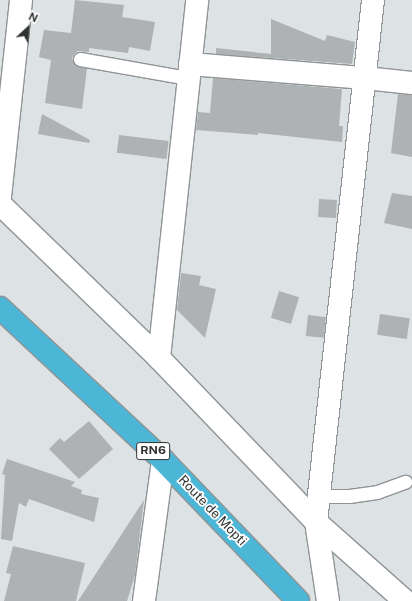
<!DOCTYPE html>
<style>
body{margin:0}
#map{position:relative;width:412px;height:601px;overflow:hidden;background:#dde2e4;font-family:"Public Sans",sans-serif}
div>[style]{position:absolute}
.building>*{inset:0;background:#aeb2b4;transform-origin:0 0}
.roads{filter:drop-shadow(1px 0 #909496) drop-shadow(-1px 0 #909496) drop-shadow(0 1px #909496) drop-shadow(0 -1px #909496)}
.service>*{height:13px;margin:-6.5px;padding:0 6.5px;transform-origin:6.5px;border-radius:6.5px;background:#fff}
.minor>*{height:22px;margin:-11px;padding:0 11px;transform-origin:11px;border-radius:11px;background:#fff}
.trunk>*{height:22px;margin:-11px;padding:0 11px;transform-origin:11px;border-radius:11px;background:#4cb6d6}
span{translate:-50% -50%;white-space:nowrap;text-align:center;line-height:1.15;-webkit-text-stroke:3.5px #fff;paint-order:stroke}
.shield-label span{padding:1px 3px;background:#fff;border:1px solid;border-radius:3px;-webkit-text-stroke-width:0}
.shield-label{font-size:12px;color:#303232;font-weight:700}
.street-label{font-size:13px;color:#303232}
.north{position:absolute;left:8px;top:8px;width:40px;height:40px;-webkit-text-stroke:3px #fff;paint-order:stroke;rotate:26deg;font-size:11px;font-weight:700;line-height:16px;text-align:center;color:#303232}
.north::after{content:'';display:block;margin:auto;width:14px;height:18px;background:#303232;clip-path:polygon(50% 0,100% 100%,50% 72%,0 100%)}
</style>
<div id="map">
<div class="building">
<i style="clip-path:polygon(75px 0,124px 5px,122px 17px,155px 22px,150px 51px,129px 47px,128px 53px,89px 48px,89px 52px,78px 51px,74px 54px,72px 58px,75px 65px,87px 68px,82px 109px,45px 103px,51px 60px,39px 57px,44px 30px,71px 33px)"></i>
<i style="clip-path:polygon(271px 19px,325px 41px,327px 35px,355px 42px,352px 64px,216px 54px,216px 48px,271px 54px)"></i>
<i style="clip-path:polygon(213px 78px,342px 89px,339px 126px,343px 126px,342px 142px,258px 133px,258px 135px,196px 130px,198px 112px,210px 113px)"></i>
<i style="clip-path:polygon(398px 94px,412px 95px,412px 157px,391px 153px)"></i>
<i style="clip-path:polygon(42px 114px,90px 140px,89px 143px,38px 134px)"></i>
<i style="left:119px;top:135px;width:50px;height:18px;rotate:7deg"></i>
<i style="clip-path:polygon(392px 193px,412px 196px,412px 229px,384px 223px)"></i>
<i style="left:319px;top:199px;width:18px;height:18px;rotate:3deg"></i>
<i style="clip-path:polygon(181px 273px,201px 276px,199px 285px,216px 289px,205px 338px,177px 310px)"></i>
<i style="left:279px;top:291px;width:21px;height:28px;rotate:17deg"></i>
<i style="left:380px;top:314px;width:30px;height:21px;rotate:8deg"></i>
<i style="left:308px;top:315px;width:18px;height:21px;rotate:6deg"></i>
<i style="clip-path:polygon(89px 421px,113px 449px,79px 479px,49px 449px,60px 438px,64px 442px)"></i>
<i style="clip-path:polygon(7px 459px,75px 482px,71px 486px,82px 490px,81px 494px,99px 498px,94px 522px,29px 499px,26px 507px,19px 503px,12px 541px,1px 539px,5px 475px,2px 474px)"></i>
<i style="clip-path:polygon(144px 500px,135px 575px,127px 601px,78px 601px)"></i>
<i style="clip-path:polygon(13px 546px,85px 563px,76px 601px,4px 601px,11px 574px,6px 573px)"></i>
</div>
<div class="roads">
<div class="service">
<i style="left:80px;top:59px;width:110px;rotate:10deg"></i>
<i style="left:319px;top:496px;width:30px"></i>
<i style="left:349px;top:496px;width:28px;rotate:-8deg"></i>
<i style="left:377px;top:492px;width:30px;rotate:-20deg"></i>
</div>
<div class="minor">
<i style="left:190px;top:64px;width:176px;rotate:4.6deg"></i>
<i style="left:365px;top:78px;width:47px;rotate:6.1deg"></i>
<i style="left:0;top:197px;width:198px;rotate:-83.9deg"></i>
<i style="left:0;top:204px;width:221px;rotate:44.1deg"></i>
<i style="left:159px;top:358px;width:227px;rotate:46.2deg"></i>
<i style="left:316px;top:522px;width:119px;rotate:41.6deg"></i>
<i style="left:159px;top:358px;width:360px;rotate:-83.9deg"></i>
<i style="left:144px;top:601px;width:142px;rotate:-82.3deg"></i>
<i style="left:328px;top:601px;width:80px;rotate:-98.6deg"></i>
<i style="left:316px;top:522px;width:525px;rotate:-83.77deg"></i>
</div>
<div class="trunk">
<i style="left:0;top:308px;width:223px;rotate:43deg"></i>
<i style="left:163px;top:460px;width:195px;rotate:46.2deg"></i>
</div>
</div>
<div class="shield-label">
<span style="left:153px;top:451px">RN6</span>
</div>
<div class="street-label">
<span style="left:212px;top:511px;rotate:46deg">Route de Mopti</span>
</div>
<div class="north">N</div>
</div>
